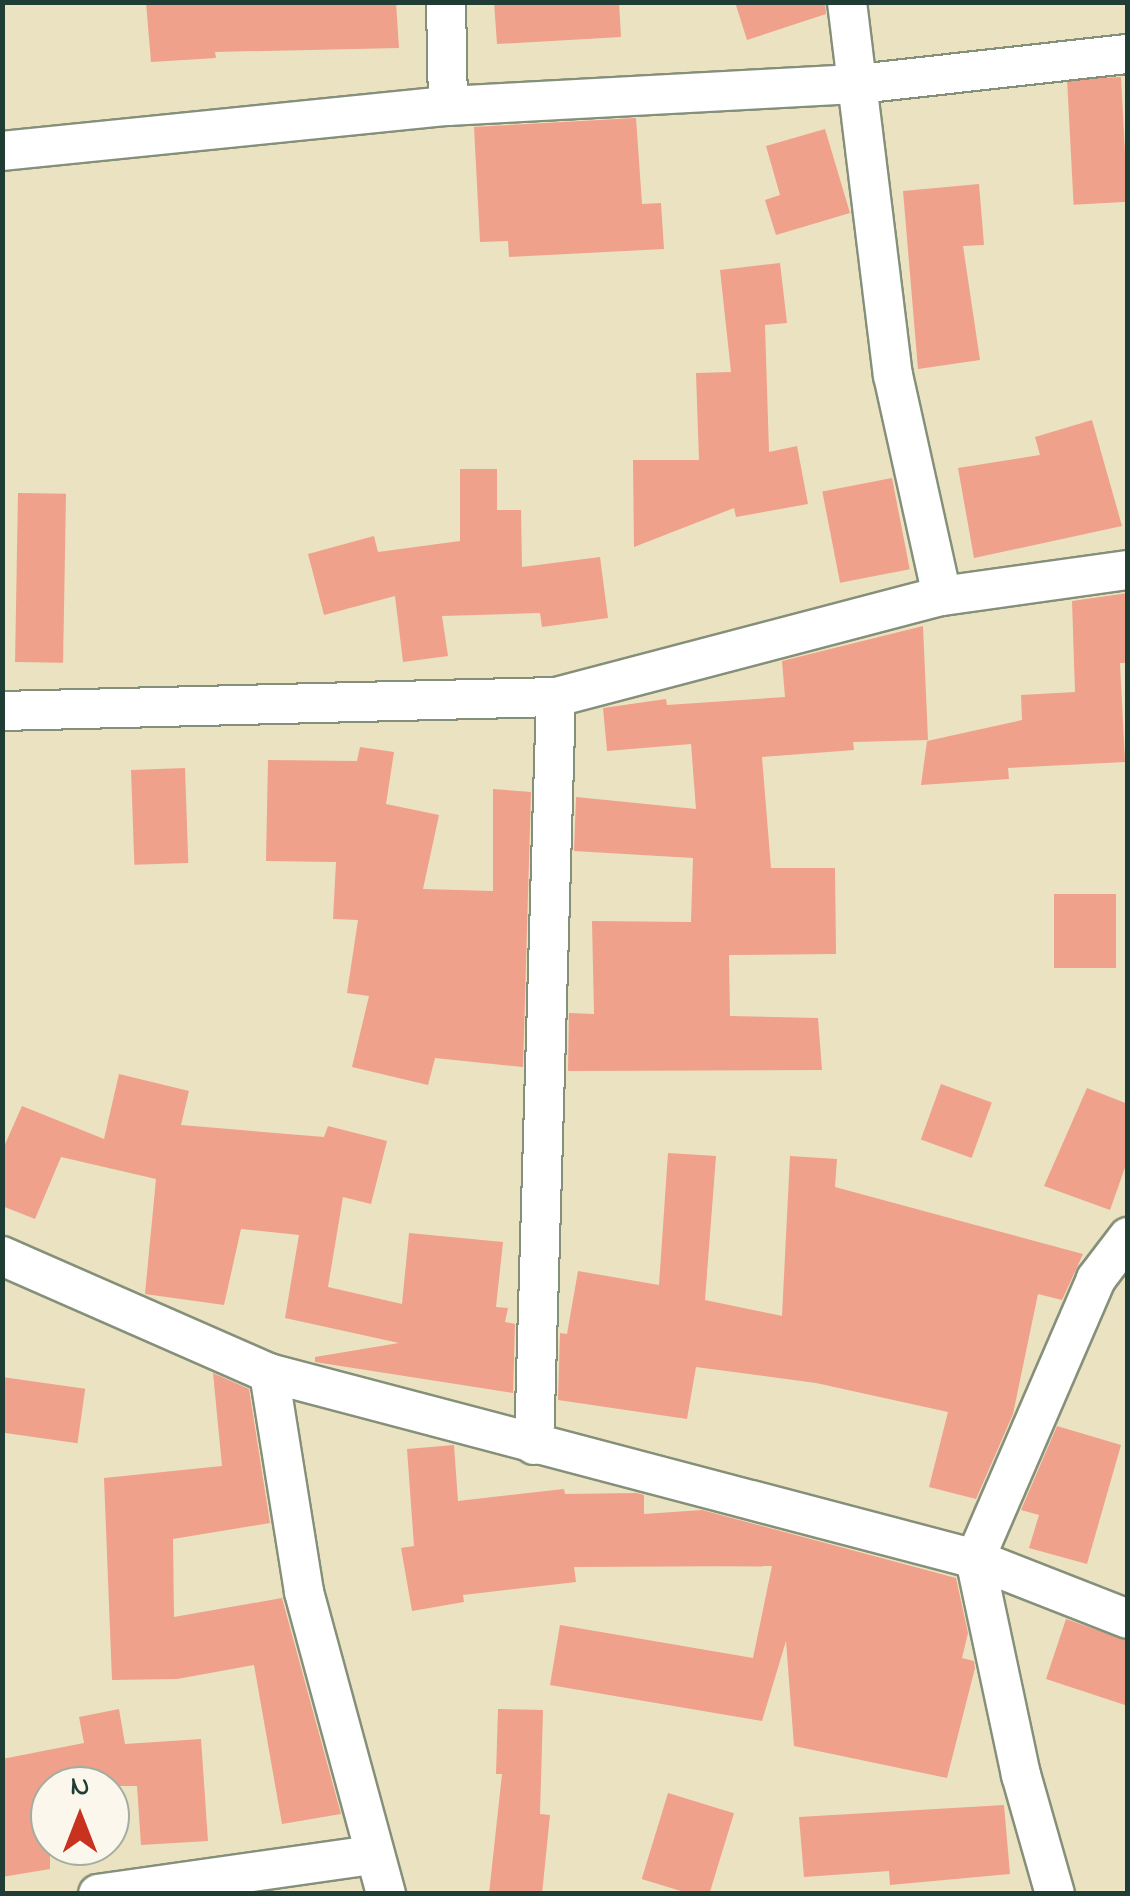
<!DOCTYPE html>
<style>
body{margin:0}
#map{position:relative;width:1130px;height:1896px;overflow:hidden;background:#ebe2c1;font-family:"Indie Flower",sans-serif}
div>[style]{position:absolute}
.building>*{inset:0;background:#efa18b;transform-origin:0 0}
.roads{filter:drop-shadow(2px 0 #85907a) drop-shadow(-2px 0 #85907a) drop-shadow(0 2px #85907a) drop-shadow(0 -2px #85907a)}
.street>*{height:38px;margin:-19px;padding:0 19px;transform-origin:19px;border-radius:19px;background:#fff}
span{translate:-50% -50%;white-space:nowrap;text-align:center;line-height:1.15;-webkit-text-stroke:8px #fbf7ec;paint-order:stroke}
.frame{position:absolute;inset:0;border:5px solid #1f3d34;pointer-events:none}
.north{position:absolute;left:30px;top:1766px;width:100px;height:100px;box-sizing:border-box;background:#fbf7ec;border:2px solid #a3ada2;border-radius:50%;rotate:0deg;font-size:28px;font-weight:700;line-height:40px;text-align:center;color:#1f3d34}
.north::after{content:'';display:block;margin:auto;width:35px;height:45px;background:#c8321e;clip-path:polygon(50% 0,100% 100%,50% 72%,0 100%)}
</style>
<div id="map">
<div class="building">
<i style="clip-path:polygon(146px 2px,396px 2px,399px 48px,215px 52px,216px 58px,151px 62px)"></i>
<i style="clip-path:polygon(494px 2px,619px 2px,621px 37px,497px 44px)"></i>
<i style="clip-path:polygon(735px 2px,825px 2px,826px 14px,747px 40px)"></i>
<i style="left:1121px;top:77px;width:125px;height:54px;rotate:87deg"></i>
<i style="clip-path:polygon(636px 118px,642px 204px,661px 203px,664px 249px,509px 257px,508px 241px,480px 242px,474px 127px)"></i>
<i style="clip-path:polygon(825px 129px,850px 213px,776px 235px,765px 200px,780px 195px,766px 146px)"></i>
<i style="clip-path:polygon(979px 184px,984px 245px,963px 246px,980px 360px,918px 369px,903px 191px)"></i>
<i style="clip-path:polygon(780px 263px,787px 323px,765px 325px,769px 452px,797px 446px,808px 504px,736px 517px,734px 508px,634px 547px,633px 460px,699px 460px,696px 373px,731px 372px,720px 270px)"></i>
<i style="clip-path:polygon(1092px 420px,1122px 526px,974px 558px,958px 468px,1040px 455px,1035px 437px)"></i>
<i style="clip-path:polygon(460px 469px,497px 469px,497px 510px,521px 510px,522px 567px,600px 557px,608px 618px,542px 627px,540px 613px,442px 616px,448px 656px,403px 662px,395px 596px,324px 615px,308px 554px,374px 536px,378px 552px,460px 541px)"></i>
<i style="left:892px;top:478px;width:93px;height:71px;rotate:79deg"></i>
<i style="left:18px;top:493px;width:48px;height:169px;rotate:1deg"></i>
<i style="clip-path:polygon(1128px 593px,1128px 663px,1120px 663px,1125px 762px,1008px 768px,1009px 779px,921px 785px,927px 741px,1022px 720px,1021px 695px,1075px 692px,1072px 601px)"></i>
<i style="clip-path:polygon(923px 626px,928px 740px,853px 742px,854px 750px,762px 757px,771px 868px,835px 868px,836px 954px,729px 955px,730px 1016px,818px 1018px,822px 1070px,568px 1071px,569px 1013px,594px 1014px,592px 921px,691px 922px,693px 858px,574px 851px,576px 797px,696px 809px,691px 744px,607px 751px,603px 708px,666px 699px,667px 705px,785px 697px,782px 661px)"></i>
<i style="clip-path:polygon(360px 747px,394px 752px,386px 804px,439px 815px,423px 889px,493px 891px,493px 789px,531px 792px,523px 1067px,435px 1058px,428px 1085px,352px 1067px,369px 996px,347px 993px,358px 920px,333px 919px,336px 862px,266px 861px,268px 760px,357px 761px)"></i>
<i style="left:185px;top:768px;width:95px;height:54px;rotate:88deg"></i>
<i style="left:1054px;top:894px;width:62px;height:74px"></i>
<i style="clip-path:polygon(119px 1074px,189px 1091px,181px 1125px,324px 1137px,328px 1126px,387px 1141px,371px 1204px,343px 1197px,328px 1287px,402px 1304px,409px 1233px,503px 1242px,496px 1307px,508px 1308px,505px 1322px,515px 1324px,513px 1393px,315px 1362px,315px 1357px,399px 1343px,285px 1318px,299px 1235px,241px 1229px,224px 1305px,145px 1294px,156px 1179px,61px 1157px,35px 1219px,2px 1206px,2px 1151px,22px 1106px,104px 1139px)"></i>
<i style="left:941px;top:1084px;width:54px;height:59px;rotate:20deg"></i>
<i style="clip-path:polygon(1087px 1088px,1128px 1104px,1128px 1159px,1110px 1210px,1044px 1186px)"></i>
<i style="clip-path:polygon(668px 1153px,716px 1156px,705px 1300px,782px 1316px,790px 1156px,837px 1159px,835px 1187px,1083px 1254px,1062px 1300px,1038px 1294px,1013px 1414px,976px 1499px,929px 1487px,948px 1412px,816px 1383px,696px 1367px,687px 1419px,558px 1400px,560px 1333px,567px 1334px,578px 1271px,659px 1285px)"></i>
<i style="clip-path:polygon(213px 1373px,249px 1389px,270px 1523px,173px 1539px,174px 1617px,282px 1598px,341px 1814px,282px 1824px,254px 1665px,177px 1679px,112px 1680px,104px 1478px,222px 1466px)"></i>
<i style="left:2px;top:1377px;width:84px;height:55px;rotate:8deg"></i>
<i style="clip-path:polygon(1057px 1426px,1121px 1445px,1087px 1564px,1029px 1548px,1039px 1515px,1021px 1510px)"></i>
<i style="clip-path:polygon(454px 1445px,458px 1501px,564px 1489px,565px 1494px,637px 1493px,644px 1495px,644px 1514px,702px 1510px,956px 1578px,968px 1633px,962px 1658px,974px 1661px,975px 1668px,947px 1778px,794px 1746px,786px 1641px,762px 1721px,550px 1685px,560px 1625px,753px 1658px,772px 1566px,574px 1567px,576px 1582px,463px 1595px,464px 1602px,412px 1611px,401px 1548px,414px 1546px,407px 1449px)"></i>
<i style="clip-path:polygon(1066px 1619px,1128px 1641px,1128px 1706px,1046px 1679px)"></i>
<i style="clip-path:polygon(119px 1709px,125px 1744px,201px 1739px,208px 1841px,141px 1845px,137px 1786px,50px 1786px,50px 1869px,2px 1877px,2px 1759px,84px 1743px,79px 1717px)"></i>
<i style="clip-path:polygon(498px 1709px,543px 1710px,540px 1814px,550px 1815px,542px 1894px,489px 1894px,502px 1774px,496px 1774px)"></i>
<i style="left:668px;top:1793px;width:69px;height:90px;rotate:17deg"></i>
<i style="clip-path:polygon(1004px 1805px,1010px 1874px,890px 1885px,889px 1871px,804px 1877px,799px 1817px)"></i>
</div>
<div class="roads">
<div class="street">
<i style="left:446px;top:2px;width:104px;rotate:88.9deg"></i>
<i style="left:847px;top:2px;width:376px;rotate:83deg"></i>
<i style="left:893px;top:375px;width:226px;rotate:77.5deg"></i>
<i style="left:2px;top:151px;width:448px;rotate:-5.8deg"></i>
<i style="left:448px;top:106px;width:412px;rotate:-3.1deg"></i>
<i style="left:859px;top:84px;width:271px;rotate:-6.4deg"></i>
<i style="left:2px;top:711px;width:554px;rotate:-1.45deg"></i>
<i style="left:556px;top:697px;width:399px;rotate:-14.7deg"></i>
<i style="left:942px;top:596px;width:188px;rotate:-8deg"></i>
<i style="left:2px;top:1256px;width:292px;rotate:23.7deg"></i>
<i style="left:269px;top:1373px;width:730px;rotate:14.76deg"></i>
<i style="left:975px;top:1559px;width:164px;rotate:21.4deg"></i>
<i style="left:269px;top:1373px;width:222px;rotate:80.9deg"></i>
<i style="left:304px;top:1592px;width:313px;rotate:74.8deg"></i>
<i style="left:534px;top:1445px;width:748px;rotate:-88.32deg"></i>
<i style="left:98px;top:1894px;width:277px;rotate:-8.1deg"></i>
<i style="left:1055px;top:1894px;width:124px;rotate:-105.9deg"></i>
<i style="left:1021px;top:1775px;width:221px;rotate:-102deg"></i>
<i style="left:975px;top:1559px;width:305px;rotate:-66.6deg"></i>
<i style="left:1096px;top:1279px;width:53px;rotate:-52.7deg"></i>
</div>
</div>
<div class="frame"></div>
<div class="north">N</div>
</div>
